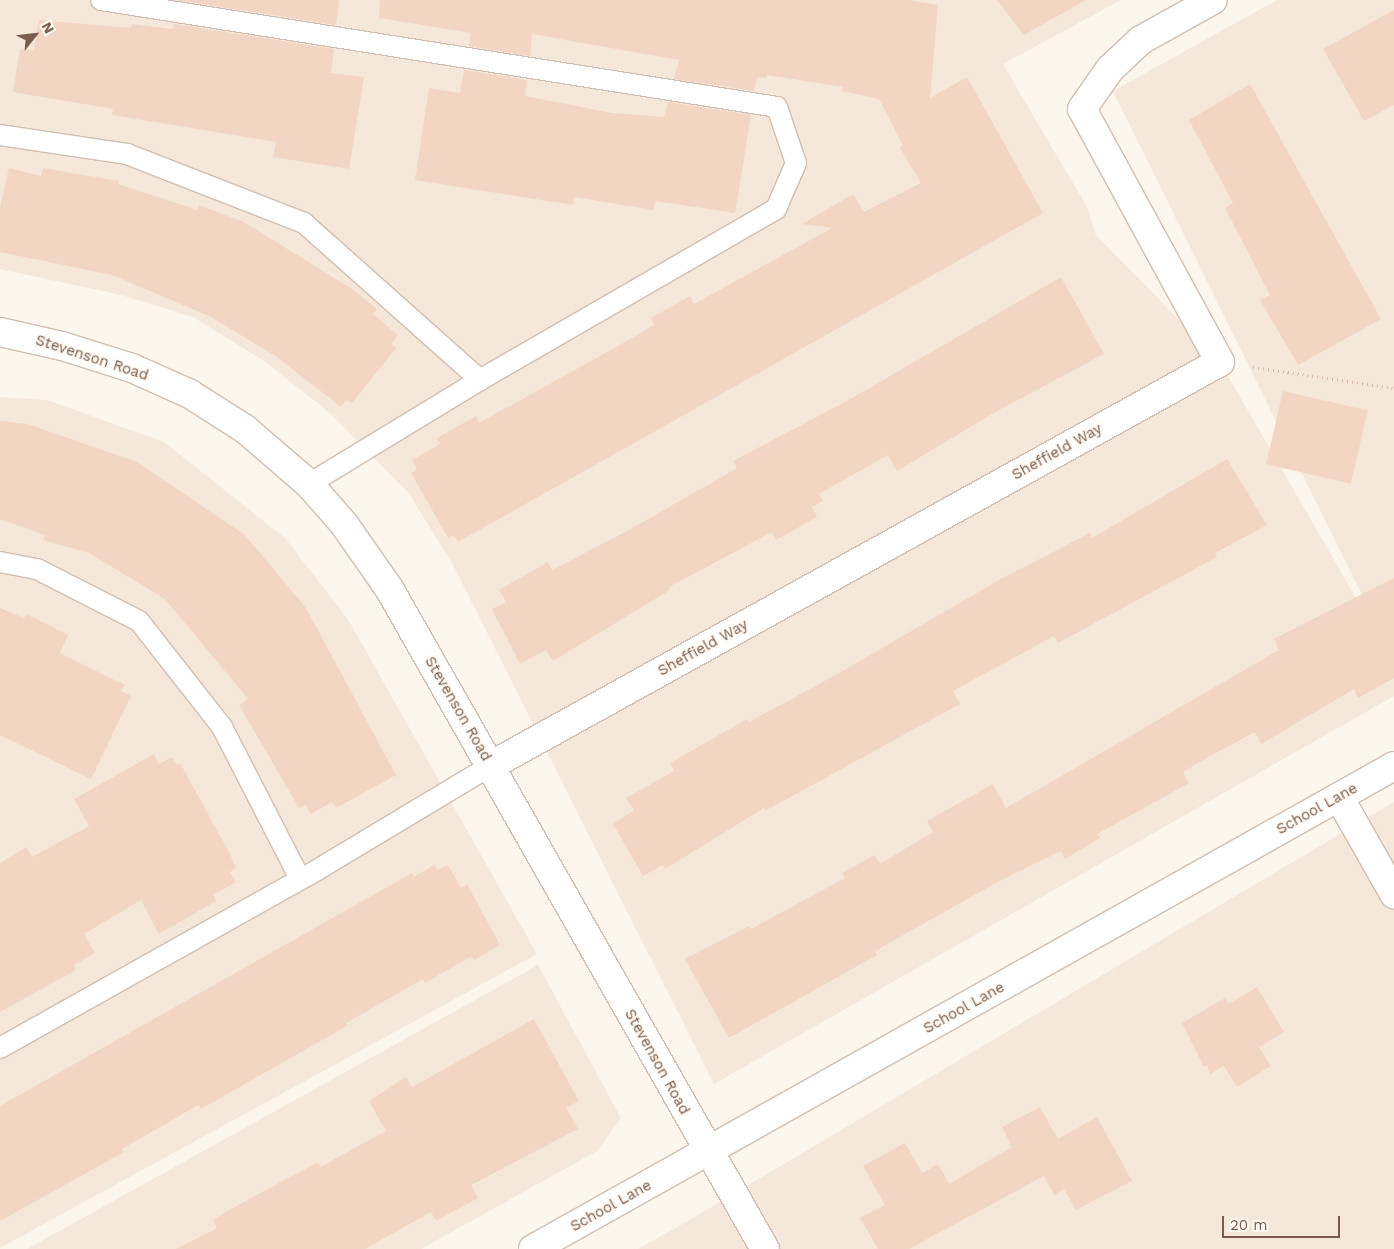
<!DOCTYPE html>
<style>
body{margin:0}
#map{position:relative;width:1394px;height:1249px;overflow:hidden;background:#fdf6ec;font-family:"Work Sans",sans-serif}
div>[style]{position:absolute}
.residential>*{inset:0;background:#f5e8da}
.building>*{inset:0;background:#f3d5c3;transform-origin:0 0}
.path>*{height:3px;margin-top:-1.5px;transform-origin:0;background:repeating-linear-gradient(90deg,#d9b8a5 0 1px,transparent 0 5px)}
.roads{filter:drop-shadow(1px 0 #d1beb0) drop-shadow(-1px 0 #d1beb0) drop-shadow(0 1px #d1beb0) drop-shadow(0 -1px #d1beb0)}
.lane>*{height:20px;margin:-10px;padding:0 10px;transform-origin:10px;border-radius:10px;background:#fff}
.street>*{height:28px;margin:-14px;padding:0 14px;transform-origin:14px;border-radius:14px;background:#fff}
.secondary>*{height:28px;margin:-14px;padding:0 14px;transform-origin:14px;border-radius:14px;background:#fff}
span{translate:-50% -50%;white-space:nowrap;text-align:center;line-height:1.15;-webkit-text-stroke:4px #fffaf3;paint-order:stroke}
.street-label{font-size:15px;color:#7a5c4d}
.north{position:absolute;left:10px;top:10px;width:50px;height:50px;-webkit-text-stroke:4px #fffaf3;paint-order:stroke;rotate:61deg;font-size:14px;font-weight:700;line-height:20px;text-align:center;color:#7a5c4d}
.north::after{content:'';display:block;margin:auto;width:18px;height:22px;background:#7a5c4d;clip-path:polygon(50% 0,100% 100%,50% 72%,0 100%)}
.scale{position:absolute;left:1222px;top:1216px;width:118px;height:22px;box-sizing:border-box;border:2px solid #7a5c4d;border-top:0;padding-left:6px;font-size:15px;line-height:18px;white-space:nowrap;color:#7a5c4d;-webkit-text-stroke:4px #fffaf3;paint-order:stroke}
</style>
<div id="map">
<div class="residential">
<i style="clip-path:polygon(0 0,1121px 0,1003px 64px,1087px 207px,1096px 235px,1220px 362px,1394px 664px,1394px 696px,714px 1084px,452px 563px,407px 491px,329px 412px,264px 361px,193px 317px,121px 295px,0 269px)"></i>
<i style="clip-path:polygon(1277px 0,1394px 0,1394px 660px,1113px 91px)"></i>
<i style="clip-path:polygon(0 397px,47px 400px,164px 442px,285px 538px,349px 621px,537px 954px,0 1248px)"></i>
<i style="clip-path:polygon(1394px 802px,1394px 1249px,638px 1249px,686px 1222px)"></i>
<i style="clip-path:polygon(538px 965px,621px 1118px,597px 1151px,421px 1249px,27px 1249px)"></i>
</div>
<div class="building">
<i style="clip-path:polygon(177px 0,339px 0,336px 25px)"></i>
<i style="clip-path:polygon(380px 0,908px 0,938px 5px,930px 98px,967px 77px,1043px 213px,458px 542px,454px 535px,448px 538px,411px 473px,417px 470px,412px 460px,440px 444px,437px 438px,476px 416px,479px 423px,627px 341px,654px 325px,651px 318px,690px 296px,694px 304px,832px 228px,802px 224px,853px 194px,864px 212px,921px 183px,900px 148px,903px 146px,879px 99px,842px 91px,843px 87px,767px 75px,766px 78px,757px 77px,754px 91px,674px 79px,679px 60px,532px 34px,530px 56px,469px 46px,471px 33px,379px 18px)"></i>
<i style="clip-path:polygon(997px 0,1086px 0,1024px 35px)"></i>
<i style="clip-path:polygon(1394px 10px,1394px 105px,1364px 121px,1323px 49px)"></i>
<i style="clip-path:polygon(39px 20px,131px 28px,132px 24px,173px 29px,174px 24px,334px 49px,331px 73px,364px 77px,349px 169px,273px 157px,276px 142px,112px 115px,113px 109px,13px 92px,20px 49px,34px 50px)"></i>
<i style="clip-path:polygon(464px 70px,527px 80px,525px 96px,612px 113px,664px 117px,668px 102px,751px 115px,735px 213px,655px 201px,654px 210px,574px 197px,573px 205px,415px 180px,429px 88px,460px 93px)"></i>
<i style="clip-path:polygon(1250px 84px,1381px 319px,1298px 365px,1260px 300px,1270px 295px,1225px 208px,1233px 203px,1189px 120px)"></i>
<i style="clip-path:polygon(9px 168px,41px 176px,43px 168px,119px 181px,118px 184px,197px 210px,199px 205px,244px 222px,352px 289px,377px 309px,373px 314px,398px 335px,391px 344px,396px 348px,352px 403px,346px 400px,341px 407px,277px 357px,209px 316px,112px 275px,0 252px,0 208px)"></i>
<i style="clip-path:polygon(1061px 277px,1104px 354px,997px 411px,897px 471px,888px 455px,819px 494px,823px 501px,812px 507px,817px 517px,776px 540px,772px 532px,669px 587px,670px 590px,553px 661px,546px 650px,520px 664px,492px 609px,506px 602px,499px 590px,548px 562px,552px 570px,629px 530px,737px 468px,733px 461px,845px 402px)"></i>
<i style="left:1283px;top:391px;width:87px;height:75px;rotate:13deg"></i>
<i style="clip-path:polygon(0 421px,28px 424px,137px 462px,245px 535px,306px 608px,396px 775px,336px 808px,332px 802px,311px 814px,306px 805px,299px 808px,239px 705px,248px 699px,165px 599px,89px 553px,43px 540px,45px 535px,0 519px)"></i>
<i style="clip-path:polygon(1227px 459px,1267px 525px,1215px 553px,1217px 557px,1058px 643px,1054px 636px,953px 691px,960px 704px,765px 811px,764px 808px,665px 869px,663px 865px,643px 876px,613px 824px,634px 810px,626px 798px,674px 771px,670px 763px,747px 719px,749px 722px,841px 672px,999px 580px,1090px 533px,1092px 538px)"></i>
<i style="clip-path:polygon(1394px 578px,1394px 678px,1358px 698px,1354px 689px,1261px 744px,1255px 732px,1210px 756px,1183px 772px,1189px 783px,1097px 834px,1100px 838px,1065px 859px,1061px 851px,1001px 880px,875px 951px,877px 955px,729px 1038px,685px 959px,749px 926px,751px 929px,845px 878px,842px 873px,875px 855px,880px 864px,933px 832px,927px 821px,993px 784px,1006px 808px,1279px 650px,1274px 639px)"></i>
<i style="clip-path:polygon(0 608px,24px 618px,27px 614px,68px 635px,60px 653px,125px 685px,121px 691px,131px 696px,91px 779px,0 735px)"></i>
<i style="clip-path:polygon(154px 754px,159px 764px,172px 757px,177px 765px,180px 763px,228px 850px,236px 868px,230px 872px,236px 882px,213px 895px,216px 901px,159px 934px,141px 900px,84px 934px,95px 953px,74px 965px,76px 970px,0 1012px,0 863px,27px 847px,32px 857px,89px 826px,74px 799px)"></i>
<i style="clip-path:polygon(434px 865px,438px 870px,448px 865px,461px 888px,467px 884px,500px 945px,474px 960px,472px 956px,425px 983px,423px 979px,346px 1023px,347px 1026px,201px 1109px,198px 1105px,122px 1149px,124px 1152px,0 1221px,0 1106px,412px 873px,414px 877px)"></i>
<i style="clip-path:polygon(1257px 987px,1284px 1032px,1259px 1047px,1271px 1066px,1237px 1087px,1224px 1066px,1210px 1074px,1207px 1065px,1204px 1067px,1182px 1023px,1225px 998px,1229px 1004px)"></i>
<i style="clip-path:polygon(534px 1019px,579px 1101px,566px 1108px,578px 1129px,471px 1185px,478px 1198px,436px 1221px,431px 1212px,365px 1249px,176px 1249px,217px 1228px,213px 1220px,231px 1209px,318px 1162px,320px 1167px,386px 1131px,369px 1101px,406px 1077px,412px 1087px)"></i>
<i style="clip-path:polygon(1040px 1107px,1058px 1139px,1097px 1117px,1132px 1181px,1076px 1210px,1064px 1189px,1054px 1195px,1044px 1176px,909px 1249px,878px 1249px,860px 1218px,885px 1205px,863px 1166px,905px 1143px,922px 1173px,938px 1164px,949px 1184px,1012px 1147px,1002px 1127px)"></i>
</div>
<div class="path">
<i style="left:1253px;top:367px;width:143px;rotate:8.5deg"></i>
</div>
<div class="roads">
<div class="lane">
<i style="left:101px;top:0;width:684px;rotate:8.99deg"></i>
<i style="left:777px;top:107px;width:59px;rotate:71.3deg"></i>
<i style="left:796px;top:163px;width:50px;rotate:113.5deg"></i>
<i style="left:776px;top:209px;width:342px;rotate:150deg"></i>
<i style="left:480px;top:380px;width:200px;rotate:148.7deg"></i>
<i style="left:0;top:135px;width:128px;rotate:8.5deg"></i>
<i style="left:127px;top:154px;width:190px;rotate:21.3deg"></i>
<i style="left:304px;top:223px;width:236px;rotate:41.7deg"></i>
<i style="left:0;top:562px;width:38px;rotate:11deg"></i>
<i style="left:37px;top:569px;width:114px;rotate:27deg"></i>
<i style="left:139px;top:621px;width:135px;rotate:51.9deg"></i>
<i style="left:222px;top:727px;width:171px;rotate:62.8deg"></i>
<i style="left:0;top:1048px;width:364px;rotate:-29.3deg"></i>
<i style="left:317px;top:870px;width:202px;rotate:-31deg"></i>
</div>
<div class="street">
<i style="left:490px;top:766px;width:834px;rotate:-28.96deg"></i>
<i style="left:1220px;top:362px;width:288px;rotate:-118.6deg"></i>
<i style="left:1082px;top:109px;width:49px;rotate:-55deg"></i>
<i style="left:1110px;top:69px;width:42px;rotate:-43.1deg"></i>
<i style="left:1141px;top:40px;width:82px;rotate:-29.1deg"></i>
<i style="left:1339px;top:797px;width:112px;rotate:60.4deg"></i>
<i style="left:533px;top:1249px;width:987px;rotate:-29.29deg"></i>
</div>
<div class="secondary">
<i style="left:0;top:332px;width:64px;rotate:12.7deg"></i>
<i style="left:62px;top:346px;width:73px;rotate:17.4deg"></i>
<i style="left:132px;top:368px;width:64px;rotate:24.1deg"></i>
<i style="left:190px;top:394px;width:65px;rotate:32.5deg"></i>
<i style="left:245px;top:429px;width:84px;rotate:40.7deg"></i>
<i style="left:309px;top:484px;width:53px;rotate:48.8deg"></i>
<i style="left:344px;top:524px;width:80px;rotate:55.1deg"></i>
<i style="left:390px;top:590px;width:758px;rotate:60.36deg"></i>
</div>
</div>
<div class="street-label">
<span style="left:92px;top:358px;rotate:18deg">Stevenson Road</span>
<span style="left:1057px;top:452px;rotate:-29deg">Sheffield Way</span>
<span style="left:703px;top:648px;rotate:-29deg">Sheffield Way</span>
<span style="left:458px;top:709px;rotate:60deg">Stevenson Road</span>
<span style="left:1317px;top:809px;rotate:-29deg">School Lane</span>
<span style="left:964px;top:1008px;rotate:-29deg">School Lane</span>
<span style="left:657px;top:1062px;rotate:61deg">Stevenson Road</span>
<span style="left:611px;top:1206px;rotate:-29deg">School Lane</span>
</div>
<div class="north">N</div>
<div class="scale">20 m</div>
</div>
